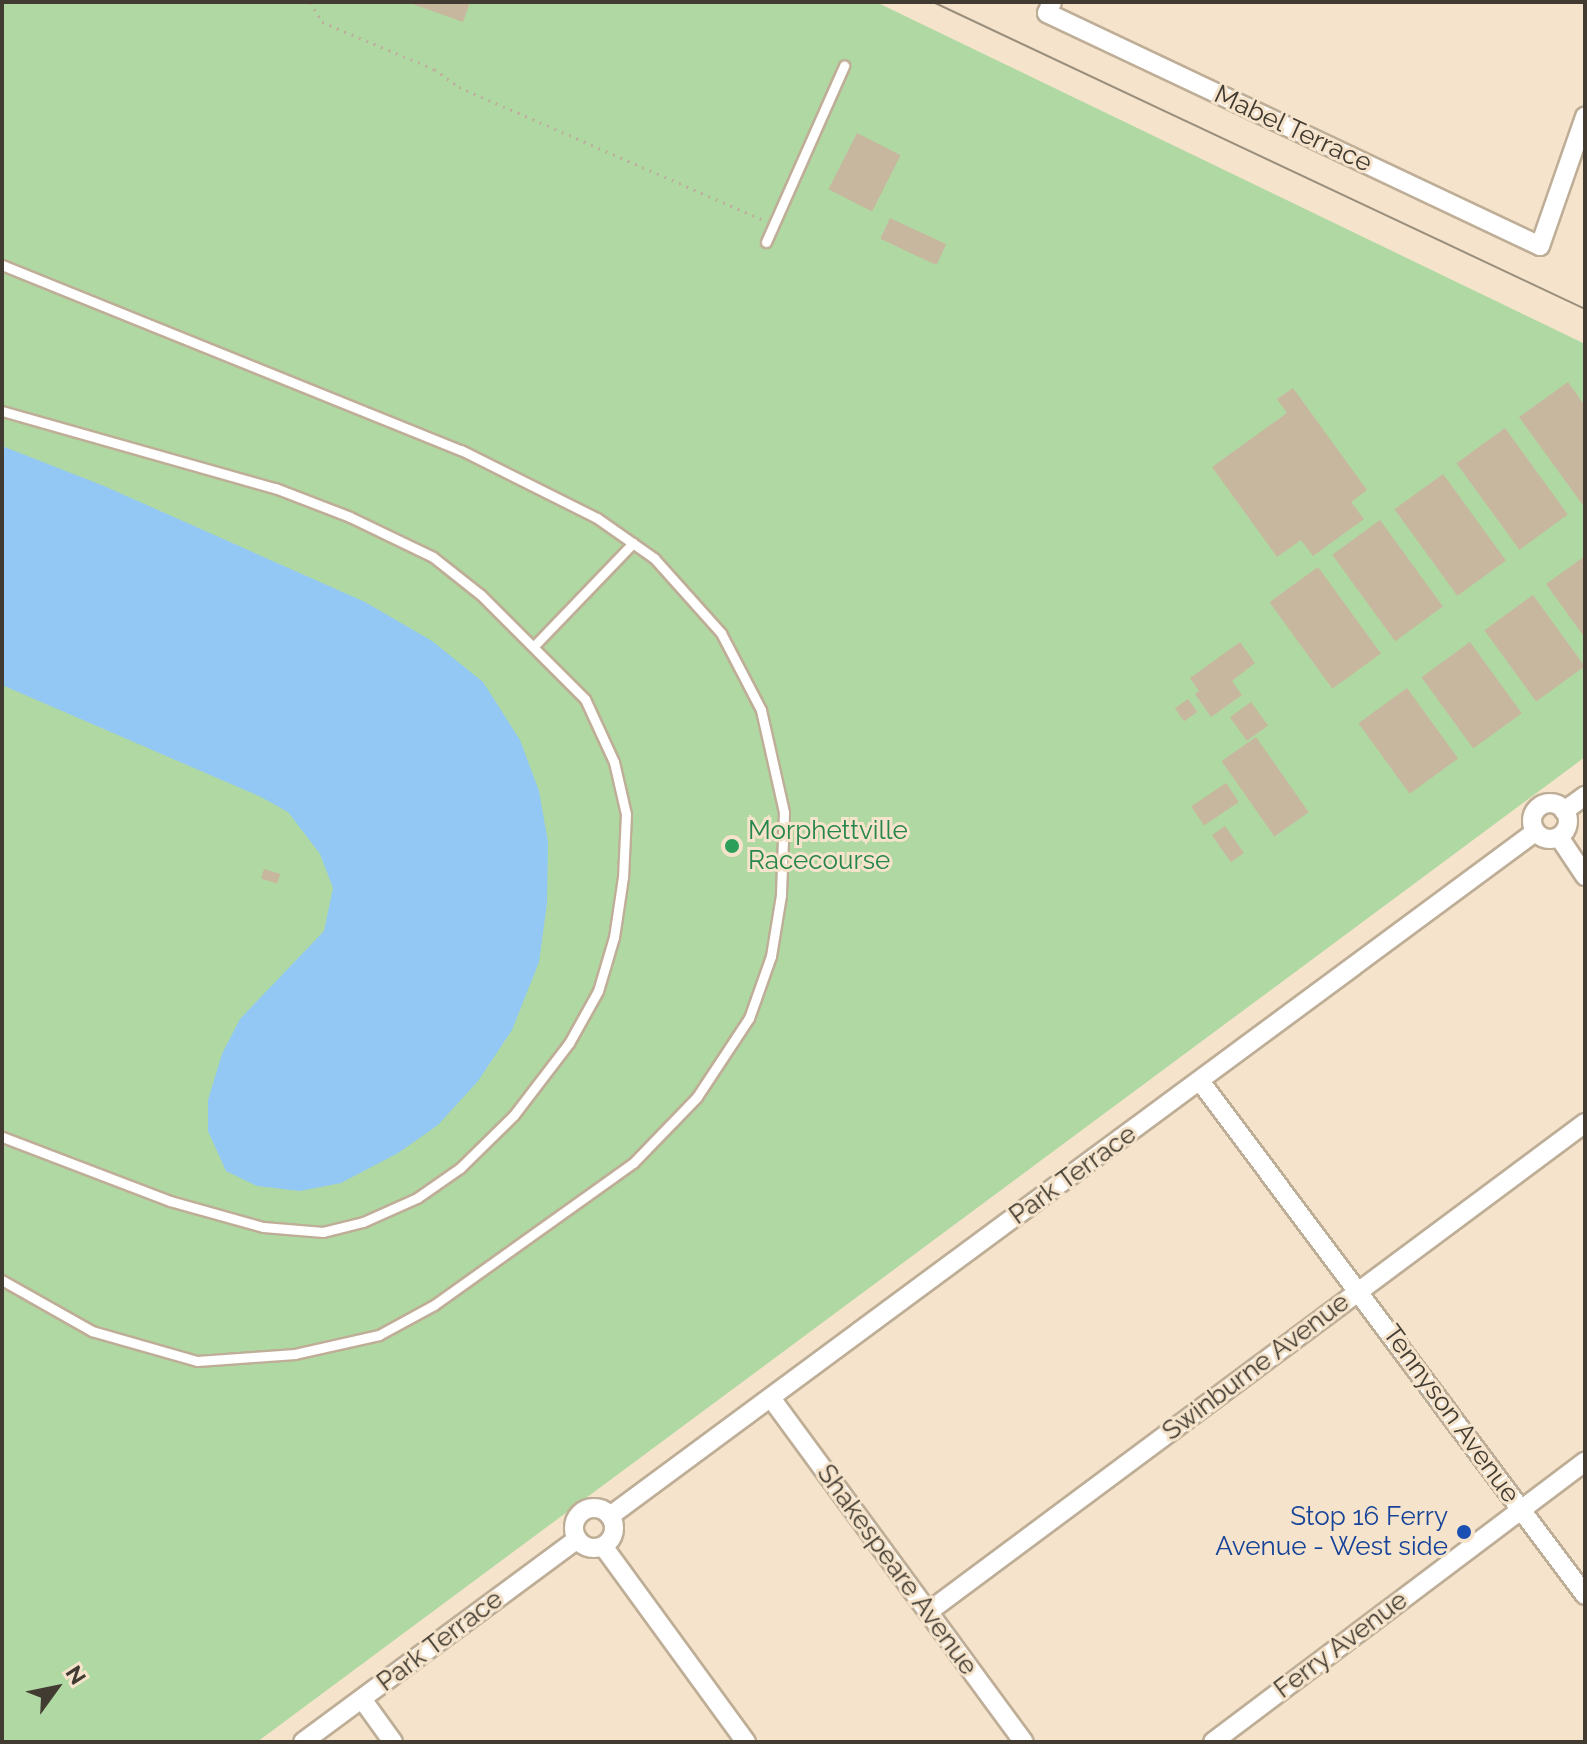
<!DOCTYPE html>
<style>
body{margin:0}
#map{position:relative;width:1587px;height:1744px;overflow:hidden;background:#f5e4cb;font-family:Raleway,sans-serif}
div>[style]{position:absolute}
.green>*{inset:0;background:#b0d8a3}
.water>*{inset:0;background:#93c8f5}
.building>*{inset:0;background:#c8b79f;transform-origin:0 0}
.path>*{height:3px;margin-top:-1.5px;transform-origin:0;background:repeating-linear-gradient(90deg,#bdaf9b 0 2px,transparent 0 8px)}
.roads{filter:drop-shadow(2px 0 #bfae97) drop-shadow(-2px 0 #bfae97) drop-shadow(0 2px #bfae97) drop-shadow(0 -2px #bfae97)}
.service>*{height:9px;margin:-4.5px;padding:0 4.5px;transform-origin:4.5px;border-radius:4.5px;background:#fff}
.minor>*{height:18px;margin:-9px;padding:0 9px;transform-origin:9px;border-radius:9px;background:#fff}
.minor>.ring{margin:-9px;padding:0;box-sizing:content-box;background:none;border:18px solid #fff;border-radius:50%}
.tram>*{height:2px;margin:-1px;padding:0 1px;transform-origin:1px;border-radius:1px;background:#9a8e7c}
.dots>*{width:22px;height:22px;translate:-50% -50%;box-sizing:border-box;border:4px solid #f5e4cb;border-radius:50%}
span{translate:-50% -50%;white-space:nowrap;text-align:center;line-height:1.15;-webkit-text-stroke:6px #f5e4cb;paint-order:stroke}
.street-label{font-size:26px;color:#423b31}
.leisure-label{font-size:26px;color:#27864d}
.left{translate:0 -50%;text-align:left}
.transit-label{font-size:26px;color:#164399}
.right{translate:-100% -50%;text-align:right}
.frame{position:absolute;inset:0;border:4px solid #423b31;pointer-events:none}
.north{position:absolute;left:16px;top:1648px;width:80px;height:80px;-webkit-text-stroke:6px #f5e4cb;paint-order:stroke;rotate:57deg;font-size:22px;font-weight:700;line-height:32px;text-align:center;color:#423b31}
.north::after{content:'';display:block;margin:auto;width:28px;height:36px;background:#423b31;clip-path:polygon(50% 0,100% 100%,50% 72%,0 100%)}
</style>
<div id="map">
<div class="green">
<i style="clip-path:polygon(2px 2px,876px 2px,1585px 344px,1585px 757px,257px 1742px,2px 1742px)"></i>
</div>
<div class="water">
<i style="clip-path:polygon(2px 446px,104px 486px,365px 602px,432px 641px,483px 682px,520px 740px,539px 791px,548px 842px,547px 903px,539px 962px,512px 1030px,478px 1081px,438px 1125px,398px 1153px,341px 1183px,300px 1191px,257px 1186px,226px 1171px,208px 1131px,208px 1100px,222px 1054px,240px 1019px,324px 931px,333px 888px,320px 854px,288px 812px,261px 797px,2px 685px)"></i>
</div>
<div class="building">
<i style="clip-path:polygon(407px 2px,470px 2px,463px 22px)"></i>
<i style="left:857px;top:133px;width:49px;height:63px;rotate:27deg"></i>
<i style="left:890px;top:218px;width:62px;height:23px;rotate:25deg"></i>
<i style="clip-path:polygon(1568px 382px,1585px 406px,1585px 502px,1582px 504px,1519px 417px)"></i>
<i style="clip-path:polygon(1293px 388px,1367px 490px,1351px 502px,1364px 519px,1313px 556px,1301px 540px,1277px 557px,1212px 467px,1287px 413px,1277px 399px)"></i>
<i style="left:1505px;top:428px;width:107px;height:60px;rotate:54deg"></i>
<i style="left:1443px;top:474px;width:107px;height:60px;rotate:54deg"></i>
<i style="left:1380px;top:520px;width:107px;height:59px;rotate:54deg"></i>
<i style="clip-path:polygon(1585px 556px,1585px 638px,1546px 584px)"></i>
<i style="left:1318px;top:567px;width:107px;height:60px;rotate:54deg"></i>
<i style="left:1533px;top:595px;width:88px;height:60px;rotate:54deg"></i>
<i style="clip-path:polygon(1240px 642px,1255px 663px,1232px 681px,1242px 695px,1211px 717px,1195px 694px,1199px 691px,1190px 678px)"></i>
<i style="left:1470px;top:642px;width:88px;height:60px;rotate:54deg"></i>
<i style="left:1407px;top:688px;width:87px;height:60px;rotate:54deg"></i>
<i style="left:1188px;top:699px;width:16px;height:16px;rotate:55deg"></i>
<i style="left:1251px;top:702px;width:29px;height:26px;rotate:54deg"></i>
<i style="left:1256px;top:737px;width:92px;height:42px;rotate:55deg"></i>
<i style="left:1226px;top:783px;width:23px;height:42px;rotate:56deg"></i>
<i style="left:1225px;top:826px;width:33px;height:16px;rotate:55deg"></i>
<i style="left:264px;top:869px;width:17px;height:10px;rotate:17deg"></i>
</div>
<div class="path">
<i style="left:310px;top:2px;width:23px;rotate:59deg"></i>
<i style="left:322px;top:22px;width:121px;rotate:22.8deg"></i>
<i style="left:434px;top:69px;width:31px;rotate:36deg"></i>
<i style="left:459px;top:87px;width:332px;rotate:23.6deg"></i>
</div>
<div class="roads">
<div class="service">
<i style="left:766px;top:242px;width:193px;rotate:-66.1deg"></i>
<i style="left:2px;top:265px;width:495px;rotate:22deg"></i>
<i style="left:461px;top:450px;width:152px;rotate:26.6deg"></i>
<i style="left:597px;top:518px;width:70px;rotate:35.1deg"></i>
<i style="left:654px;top:558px;width:101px;rotate:48.2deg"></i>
<i style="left:721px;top:633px;width:87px;rotate:62.5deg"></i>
<i style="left:761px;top:710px;width:105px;rotate:77.3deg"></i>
<i style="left:784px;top:812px;width:83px;rotate:92.1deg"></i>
<i style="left:781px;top:895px;width:62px;rotate:99.3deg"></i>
<i style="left:771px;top:956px;width:66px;rotate:109.5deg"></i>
<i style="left:749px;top:1018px;width:95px;rotate:123.4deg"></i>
<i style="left:697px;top:1097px;width:92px;rotate:134.1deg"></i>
<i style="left:633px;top:1163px;width:244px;rotate:144.5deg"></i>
<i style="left:434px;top:1305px;width:63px;rotate:151.4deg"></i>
<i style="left:379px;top:1335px;width:86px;rotate:167.3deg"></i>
<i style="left:295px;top:1354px;width:98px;rotate:175.9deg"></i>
<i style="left:197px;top:1361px;width:109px;rotate:-164.1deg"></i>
<i style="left:92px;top:1331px;width:103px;rotate:-150.5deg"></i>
<i style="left:2px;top:411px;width:284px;rotate:15.8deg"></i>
<i style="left:275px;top:488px;width:80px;rotate:21.1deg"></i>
<i style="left:350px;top:517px;width:92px;rotate:25.7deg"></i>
<i style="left:433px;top:557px;width:61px;rotate:38.4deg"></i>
<i style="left:481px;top:595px;width:147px;rotate:45deg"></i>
<i style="left:585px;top:699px;width:69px;rotate:65.3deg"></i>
<i style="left:614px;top:762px;width:53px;rotate:77deg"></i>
<i style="left:626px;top:814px;width:63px;rotate:92.7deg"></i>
<i style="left:623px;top:877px;width:61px;rotate:98.5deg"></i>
<i style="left:614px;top:937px;width:56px;rotate:106.5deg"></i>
<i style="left:598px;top:991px;width:60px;rotate:119.1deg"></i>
<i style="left:569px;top:1043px;width:91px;rotate:127.4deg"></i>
<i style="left:514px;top:1115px;width:76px;rotate:135.5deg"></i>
<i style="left:460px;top:1168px;width:52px;rotate:145.1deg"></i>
<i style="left:417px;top:1198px;width:59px;rotate:156deg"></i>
<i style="left:363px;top:1222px;width:41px;rotate:166deg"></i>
<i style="left:323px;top:1232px;width:60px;rotate:-175.2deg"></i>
<i style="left:263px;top:1227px;width:97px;rotate:-164.4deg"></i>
<i style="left:170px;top:1201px;width:180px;rotate:-159.1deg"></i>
<i style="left:534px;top:646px;width:143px;rotate:-46.1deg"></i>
</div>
<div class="minor">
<i style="left:1052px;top:2px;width:12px;rotate:114deg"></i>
<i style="left:1047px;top:13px;width:545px;rotate:25.3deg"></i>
<i style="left:1540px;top:246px;width:137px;rotate:-70.8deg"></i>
<i class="ring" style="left:1532px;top:803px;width:18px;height:18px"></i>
<i style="left:1564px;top:811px;width:26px;rotate:-36deg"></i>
<i style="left:1559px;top:837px;width:47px;rotate:56.3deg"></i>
<i style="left:1200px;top:1081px;width:642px;rotate:53.17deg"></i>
<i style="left:771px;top:1398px;width:427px;rotate:53.7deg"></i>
<i class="ring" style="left:574px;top:1508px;width:22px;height:22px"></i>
<i style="left:610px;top:1516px;width:1150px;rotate:-36.48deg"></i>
<i style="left:603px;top:1546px;width:243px;rotate:53.9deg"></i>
<i style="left:928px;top:1612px;width:819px;rotate:-36.66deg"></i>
<i style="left:362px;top:1699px;width:53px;rotate:54.2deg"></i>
<i style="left:303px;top:1742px;width:341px;rotate:-36.5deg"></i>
<i style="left:1213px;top:1742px;width:466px;rotate:-37deg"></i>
</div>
</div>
<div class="tram">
<i style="left:933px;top:2px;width:721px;rotate:25.21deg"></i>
</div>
<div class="dots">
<i style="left:732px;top:846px;background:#2e9e5b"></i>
<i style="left:1464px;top:1532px;background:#1a4fb4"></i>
</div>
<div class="street-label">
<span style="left:1293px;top:129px;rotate:25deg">Mabel Terrace</span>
<span style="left:1073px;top:1175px;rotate:-36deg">Park Terrace</span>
<span style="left:1256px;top:1367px;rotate:-37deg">Swinburne Avenue</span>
<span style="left:1451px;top:1414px;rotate:54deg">Tennyson Avenue</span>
<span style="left:897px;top:1570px;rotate:54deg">Shakespeare Avenue</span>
<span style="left:440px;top:1641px;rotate:-37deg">Park Terrace</span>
<span style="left:1341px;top:1645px;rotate:-37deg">Ferry Avenue</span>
</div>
<div class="leisure-label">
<span class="left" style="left:748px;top:846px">Morphettville<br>Racecourse</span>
</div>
<div class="transit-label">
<span class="right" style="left:1448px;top:1532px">Stop 16 Ferry<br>Avenue - West side</span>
</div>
<div class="frame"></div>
<div class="north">N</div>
</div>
